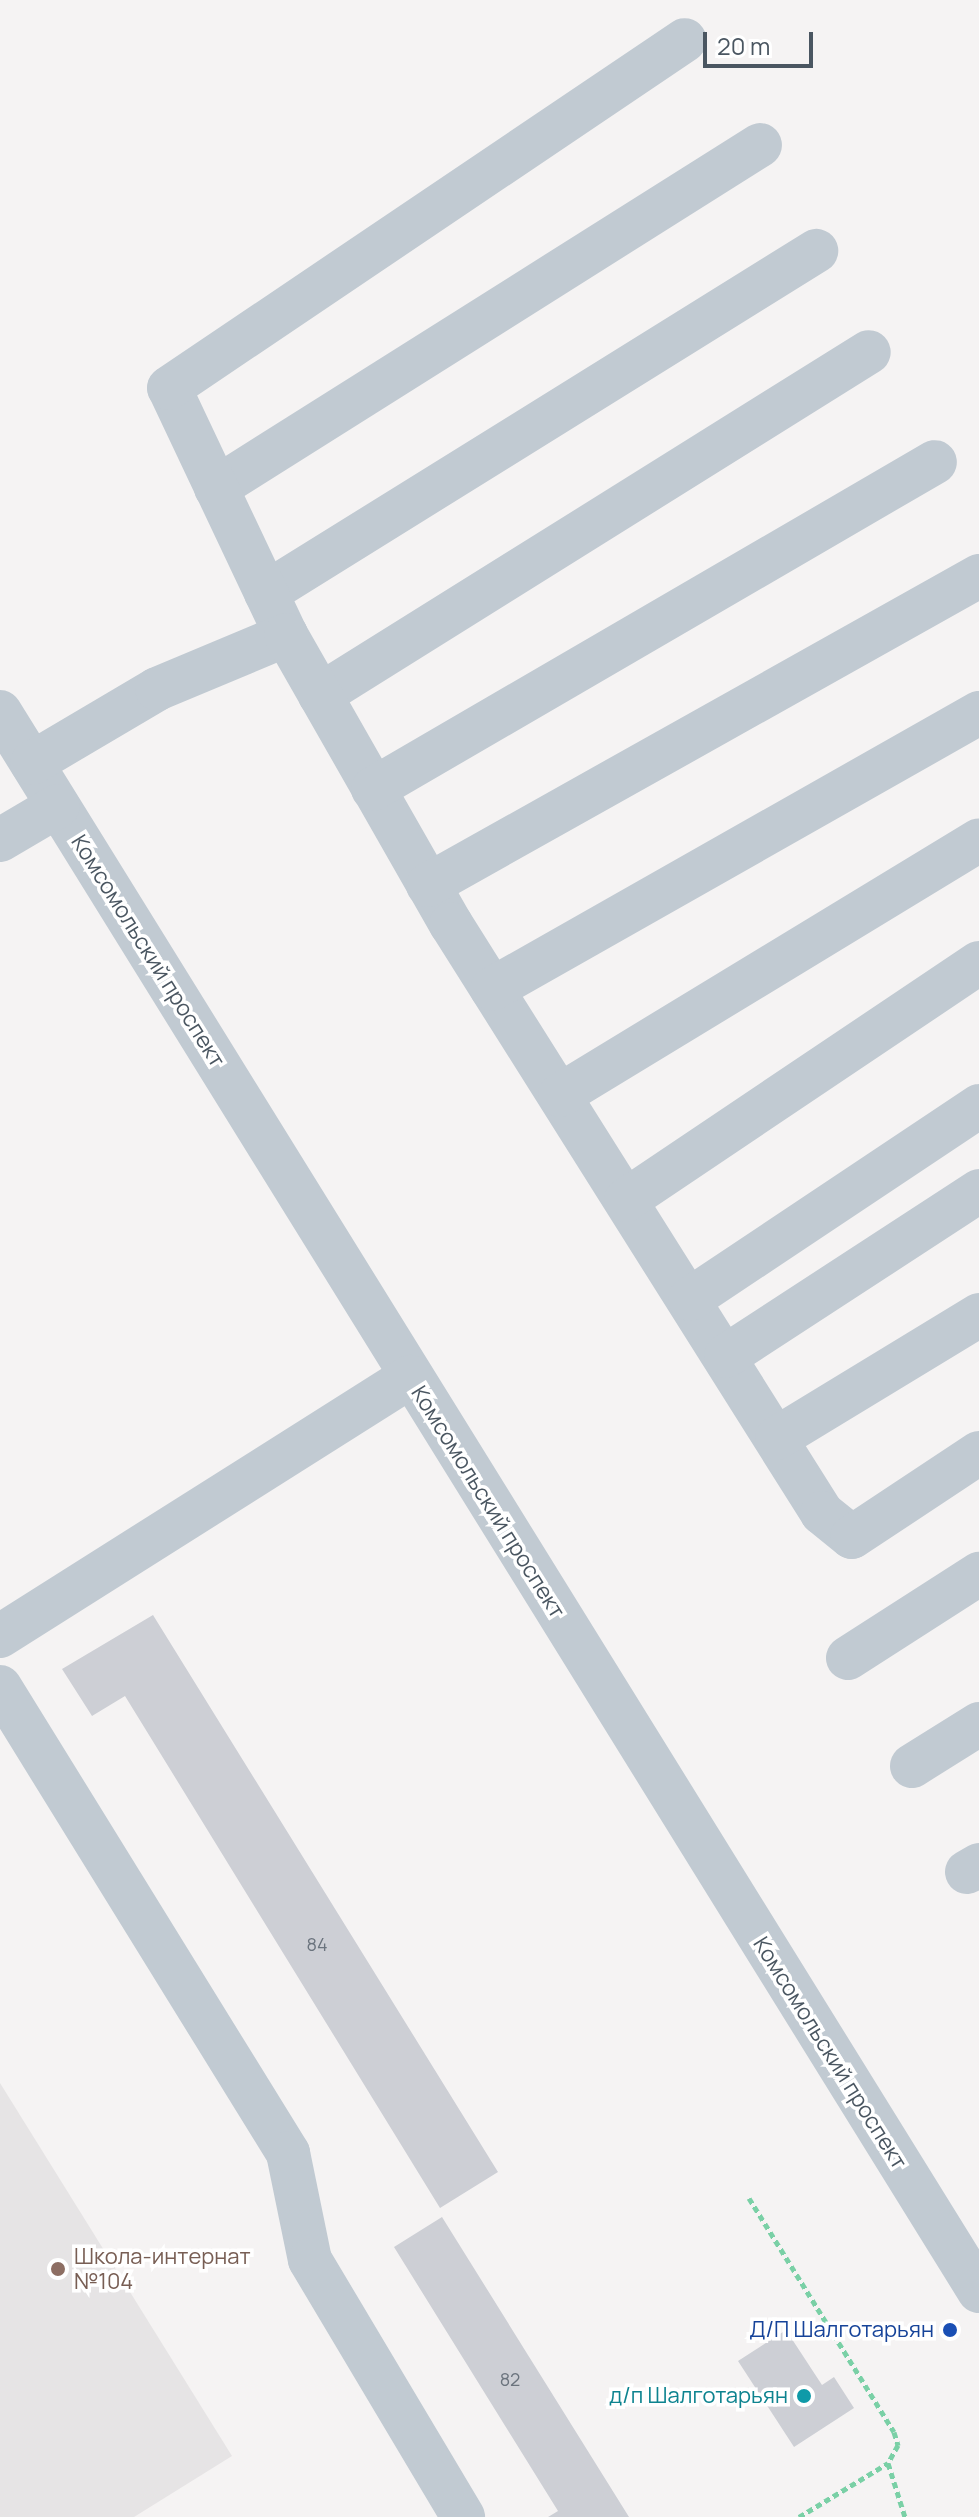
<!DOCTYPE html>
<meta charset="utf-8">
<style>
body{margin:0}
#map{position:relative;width:979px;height:2517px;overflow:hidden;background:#f5f3f3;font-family:Manrope,sans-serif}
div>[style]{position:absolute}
.education>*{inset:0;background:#e6e4e5}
.building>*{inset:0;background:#cdcfd5}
.path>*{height:5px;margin-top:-2.5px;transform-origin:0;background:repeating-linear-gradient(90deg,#7ad0a6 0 6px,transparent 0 10px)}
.minor>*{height:44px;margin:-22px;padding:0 22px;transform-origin:22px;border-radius:22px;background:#c1cad2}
.dots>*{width:22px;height:22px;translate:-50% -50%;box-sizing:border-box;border:4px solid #fff;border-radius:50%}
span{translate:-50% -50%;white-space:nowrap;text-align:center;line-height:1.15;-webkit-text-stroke:7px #fff;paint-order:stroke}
.number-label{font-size:18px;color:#6b747e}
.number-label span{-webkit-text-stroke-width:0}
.street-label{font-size:22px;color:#4a5661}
.education-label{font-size:22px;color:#785e54}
.left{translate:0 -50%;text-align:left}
.transit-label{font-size:22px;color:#164399}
.right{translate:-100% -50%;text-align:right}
.culture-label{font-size:22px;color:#0d838f}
.scale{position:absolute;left:703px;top:32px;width:110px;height:36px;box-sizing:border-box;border:4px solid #4a5661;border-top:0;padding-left:10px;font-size:24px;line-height:28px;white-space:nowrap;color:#4a5661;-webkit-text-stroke:6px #fff;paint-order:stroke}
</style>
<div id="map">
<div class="education">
<i style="clip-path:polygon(0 2083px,232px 2456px,134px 2517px,0 2517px)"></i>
</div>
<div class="building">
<i style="clip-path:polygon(153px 1615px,498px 2172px,440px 2208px,125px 1696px,92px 1716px,62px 1669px)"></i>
<i style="clip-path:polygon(442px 2217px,629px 2517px,548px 2517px,558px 2511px,394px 2247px)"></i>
<i style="clip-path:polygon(786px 2330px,822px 2385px,834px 2377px,854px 2408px,794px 2447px,738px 2361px)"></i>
</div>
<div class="path">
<i style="left:749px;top:2198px;width:275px;rotate:58.2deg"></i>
<i style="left:894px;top:2432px;width:14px;rotate:73deg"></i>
<i style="left:898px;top:2445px;width:21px;rotate:119deg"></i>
<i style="left:799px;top:2517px;width:104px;rotate:-31.2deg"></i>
<i style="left:888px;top:2463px;width:57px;rotate:72.5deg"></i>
</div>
<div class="minor">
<i style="left:216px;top:488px;width:643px;rotate:-32.23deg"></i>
<i style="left:266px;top:593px;width:648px;rotate:-31.87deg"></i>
<i style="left:286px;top:635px;width:273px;rotate:-115.3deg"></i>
<i style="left:169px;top:388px;width:622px;rotate:-34deg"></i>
<i style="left:320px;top:695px;width:647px;rotate:-32deg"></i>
<i style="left:0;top:712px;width:1858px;rotate:58.2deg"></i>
<i style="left:32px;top:763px;width:145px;rotate:-30.6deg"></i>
<i style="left:157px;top:689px;width:140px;rotate:-22.7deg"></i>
<i style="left:286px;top:635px;width:333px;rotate:60.3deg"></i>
<i style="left:451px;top:924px;width:696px;rotate:57.79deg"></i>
<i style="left:822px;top:1513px;width:38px;rotate:39deg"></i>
<i style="left:852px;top:1537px;width:152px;rotate:-33.5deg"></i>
<i style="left:373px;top:789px;width:650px;rotate:-30.19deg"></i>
<i style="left:0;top:840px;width:67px;rotate:-30.4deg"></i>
<i style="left:428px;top:885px;width:632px;rotate:-29.28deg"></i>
<i style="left:492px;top:989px;width:560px;rotate:-29.54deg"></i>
<i style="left:560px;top:1095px;width:490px;rotate:-31.3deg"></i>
<i style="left:626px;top:1200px;width:425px;rotate:-33.9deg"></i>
<i style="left:690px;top:1299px;width:348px;rotate:-33.7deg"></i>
<i style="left:726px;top:1356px;width:302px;rotate:-33.1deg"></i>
<i style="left:777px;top:1438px;width:237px;rotate:-31.3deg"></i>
<i style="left:0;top:1636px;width:485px;rotate:-32.3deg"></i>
<i style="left:848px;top:1658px;width:156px;rotate:-32.7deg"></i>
<i style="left:0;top:1687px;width:548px;rotate:58.28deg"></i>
<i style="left:288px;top:2153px;width:109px;rotate:78.4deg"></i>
<i style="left:310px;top:2260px;width:299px;rotate:59.2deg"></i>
<i style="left:912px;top:1766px;width:79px;rotate:-32.1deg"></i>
<i style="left:967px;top:1872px;width:14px;rotate:-30deg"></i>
</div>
<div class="dots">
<i style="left:58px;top:2269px;background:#8d6e63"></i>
<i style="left:950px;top:2330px;background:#1a4fb4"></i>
<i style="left:804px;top:2396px;background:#0f9aa8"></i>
</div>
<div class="number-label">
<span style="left:317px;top:1944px">84</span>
<span style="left:510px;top:2379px">82</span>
</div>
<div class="street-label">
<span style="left:148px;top:951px;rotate:58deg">Комсомольский проспект</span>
<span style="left:488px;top:1502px;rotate:58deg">Комсомольский проспект</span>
<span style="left:830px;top:2053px;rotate:58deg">Комсомольский проспект</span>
</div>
<div class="education-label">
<span class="left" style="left:74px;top:2269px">Школа-интернат<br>№104</span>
</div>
<div class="transit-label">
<span class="right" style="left:934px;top:2330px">Д/П Шалготарьян</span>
</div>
<div class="culture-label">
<span class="right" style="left:788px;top:2396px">д/п Шалготарьян</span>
</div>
<div class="scale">20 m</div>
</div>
